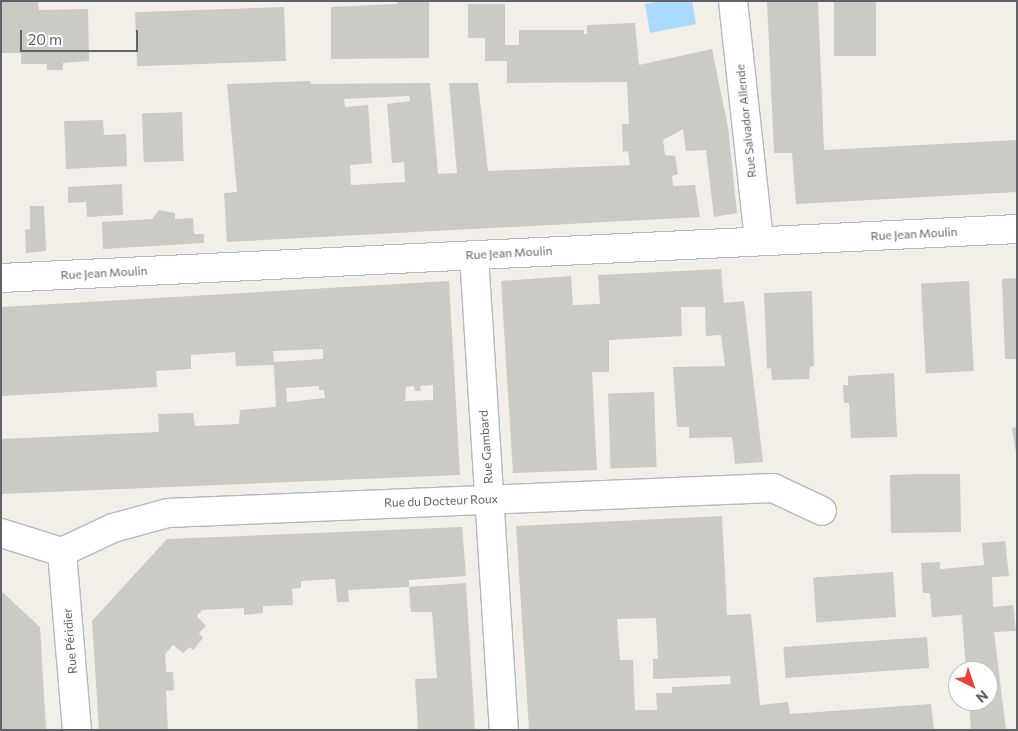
<!DOCTYPE html>
<meta charset="utf-8">
<style>
body{margin:0}
#map{position:relative;width:1018px;height:731px;overflow:hidden;background:#f1efe8;font-family:Commissioner,sans-serif}
div>[style]{position:absolute}
.water>*{inset:0;background:#aadaff}
.building>*{inset:0;background:#cccac5;transform-origin:0 0}
.roads{filter:drop-shadow(1px 0 #b5b8bc) drop-shadow(-1px 0 #b5b8bc) drop-shadow(0 1px #b5b8bc) drop-shadow(0 -1px #b5b8bc)}
.minor>*{height:28px;margin:-14px;padding:0 14px;transform-origin:14px;border-radius:14px;background:#fff}
span{translate:-50% -50%;white-space:nowrap;text-align:center;line-height:1.15;-webkit-text-stroke:4px #fff;paint-order:stroke}
.street-label{font-size:12px;color:#5f6368}
.frame{position:absolute;inset:0;border:2px solid #5f6368;pointer-events:none}
.north{position:absolute;left:948px;top:661px;width:50px;height:50px;box-sizing:border-box;background:#fff;border:1px solid #bfc1c3;border-radius:50%;rotate:139deg;font-size:14px;font-weight:700;line-height:20px;text-align:center;color:#5f6368}
.north::after{content:'';display:block;margin:auto;width:18px;height:22px;background:#ea4335;clip-path:polygon(50% 0,100% 100%,50% 72%,0 100%)}
.scale{position:absolute;left:20px;top:30px;width:118px;height:22px;box-sizing:border-box;border:2px solid #5f6368;border-top:0;padding-left:6px;font-size:15px;line-height:18px;white-space:nowrap;color:#5f6368;-webkit-text-stroke:4px #fff;paint-order:stroke}
</style>
<div id="map">
<div class="water">
<i style="clip-path:polygon(661px 1px,692px 1px,696px 24px,650px 33px,645px 4px)"></i>
</div>
<div class="building">
<i style="clip-path:polygon(1px 1px,38px 1px,39px 10px,88px 9px,89px 61px,63px 63px,63px 70px,47px 70px,47px 64px,21px 64px,21px 53px,1px 53px)"></i>
<i style="clip-path:polygon(397px 1px,429px 1px,429px 58px,331px 59px,331px 7px,397px 4px)"></i>
<i style="clip-path:polygon(767px 1px,818px 1px,824px 150px,1017px 140px,1017px 192px,796px 204px,792px 153px,774px 153px)"></i>
<i style="left:834px;top:1px;width:42px;height:55px"></i>
<i style="clip-path:polygon(evenodd,468px 4px,505px 4px,505px 45px,519px 45px,519px 30px,584px 30px,584px 34px,587px 34px,587px 25px,635px 23px,639px 65px,712px 49px,728px 127px,737px 213px,714px 217px,706px 150px,686px 151px,683px 129px,663px 140px,665px 155px,675px 156px,678px 174px,672px 176px,673px 186px,695px 185px,700px 217px,227px 242px,224px 193px,237px 192px,227px 84px,310px 81px,311px 84px,430px 83px,438px 174px,457px 173px,449px 83px,478px 83px,488px 171px,630px 165px,628px 151px,623px 152px,622px 124px,629px 124px,627px 82px,507px 83px,507px 61px,485px 61px,485px 38px,468px 38px,468px 4px,409px 96px,410px 101px,387px 104px,392px 163px,404px 162px,405px 182px,351px 185px,350px 165px,372px 163px,368px 105px,345px 107px,344px 99px,409px 96px)"></i>
<i style="left:284px;top:7px;width:54px;height:149px;rotate:88deg"></i>
<i style="left:182px;top:112px;width:49px;height:40px;rotate:88deg"></i>
<i style="clip-path:polygon(103px 120px,104px 135px,126px 134px,127px 166px,66px 169px,64px 121px)"></i>
<i style="clip-path:polygon(122px 184px,123px 215px,87px 217px,86px 202px,68px 203px,68px 187px)"></i>
<i style="clip-path:polygon(30px 206px,44px 206px,46px 251px,26px 253px,25px 230px,30px 229px)"></i>
<i style="clip-path:polygon(159px 210px,175px 213px,175px 219px,193px 218px,194px 234px,204px 234px,204px 243px,103px 249px,102px 222px,152px 219px)"></i>
<i style="clip-path:polygon(721px 269px,724px 303px,744px 301px,763px 462px,735px 464px,732px 437px,689px 438px,689px 427px,677px 427px,673px 367px,725px 366px,721px 335px,706px 336px,705px 307px,681px 307px,682px 336px,609px 340px,609px 372px,592px 372px,597px 470px,513px 473px,501px 281px,571px 276px,573px 305px,600px 304px,598px 275px)"></i>
<i style="clip-path:polygon(1017px 278px,1017px 359px,1005px 359px,1002px 279px)"></i>
<i style="clip-path:polygon(evenodd,449px 281px,460px 475px,1px 494px,1px 439px,159px 432px,158px 414px,193px 413px,195px 426px,239px 424px,240px 410px,276px 407px,274px 365px,236px 366px,235px 352px,191px 355px,191px 369px,156px 371px,157px 387px,1px 396px,1px 307px,449px 281px,323px 349px,323px 359px,274px 362px,273px 351px,323px 349px,449px 281px,433px 385px,433px 400px,405px 401px,406px 387px,414px 386px,415px 391px,421px 391px,420px 386px,433px 385px,449px 281px,319px 386px,319px 390px,324px 390px,325px 398px,287px 402px,286px 388px,319px 386px)"></i>
<i style="left:969px;top:281px;width:90px;height:48px;rotate:87deg"></i>
<i style="clip-path:polygon(812px 291px,814px 366px,810px 367px,809px 379px,772px 380px,771px 368px,767px 369px,764px 293px)"></i>
<i style="clip-path:polygon(894px 373px,897px 437px,851px 438px,849px 403px,844px 403px,843px 385px,848px 385px,848px 376px)"></i>
<i style="left:654px;top:392px;width:75px;height:46px;rotate:88deg"></i>
<i style="clip-path:polygon(1017px 427px,1017px 453px,1016px 453px,1012px 428px)"></i>
<i style="clip-path:polygon(923px 474px,960px 474px,961px 532px,891px 533px,890px 475px)"></i>
<i style="clip-path:polygon(evenodd,722px 516px,727px 615px,751px 614px,760px 705px,788px 702px,790px 714px,931px 704px,934px 730px,529px 730px,516px 526px,722px 516px,656px 618px,658px 659px,653px 659px,653px 679px,730px 676px,731px 684px,672px 687px,672px 693px,656px 693px,657px 710px,635px 710px,633px 660px,620px 660px,617px 619px,656px 618px)"></i>
<i style="clip-path:polygon(462px 527px,466px 576px,409px 580px,409px 587px,348px 590px,349px 602px,337px 602px,335px 579px,301px 581px,301px 588px,292px 589px,293px 605px,263px 606px,263px 613px,244px 615px,244px 608px,202px 610px,197px 616px,206px 626px,199px 633px,203px 638px,193px 650px,190px 647px,183px 653px,173px 645px,165px 654px,166px 672px,173px 672px,174px 690px,166px 691px,168px 730px,99px 730px,92px 621px,167px 539px)"></i>
<i style="clip-path:polygon(1005px 541px,1009px 576px,992px 577px,993px 607px,1013px 605px,1016px 631px,994px 632px,1006px 730px,971px 730px,969px 701px,988px 701px,988px 671px,966px 671px,962px 615px,932px 617px,930px 593px,923px 593px,921px 563px,940px 562px,940px 569px,942px 569px,984px 565px,982px 543px)"></i>
<i style="left:893px;top:572px;width:45px;height:80px;rotate:86deg"></i>
<i style="clip-path:polygon(466px 583px,475px 730px,418px 730px,415px 679px,437px 678px,432px 612px,411px 612px,409px 587px)"></i>
<i style="clip-path:polygon(1px 591px,40px 627px,46px 730px,1px 730px)"></i>
<i style="left:927px;top:637px;width:31px;height:144px;rotate:86deg"></i>
</div>
<div class="roads">
<div class="minor">
<i style="left:733px;top:1px;width:241px;rotate:83.8deg"></i>
<i style="left:474px;top:255px;width:476px;rotate:86.4deg"></i>
<i style="left:1px;top:278px;width:1017px;rotate:-2.76deg"></i>
<i style="left:1px;top:533px;width:64px;rotate:17.3deg"></i>
<i style="left:62px;top:552px;width:56px;rotate:-25.2deg"></i>
<i style="left:113px;top:528px;width:57px;rotate:-15.3deg"></i>
<i style="left:168px;top:513px;width:606px;rotate:-2.37deg"></i>
<i style="left:773px;top:488px;width:54px;rotate:25.1deg"></i>
<i style="left:62px;top:552px;width:179px;rotate:85.2deg"></i>
</div>
</div>
<div class="street-label">
<span style="left:746px;top:121px;rotate:-96deg">Rue Salvador Allende</span>
<span style="left:914px;top:234px;rotate:-3deg">Rue Jean Moulin</span>
<span style="left:509px;top:253px;rotate:-3deg">Rue Jean Moulin</span>
<span style="left:104px;top:273px;rotate:-3deg">Rue Jean Moulin</span>
<span style="left:486px;top:447px;rotate:-94deg">Rue Gambard</span>
<span style="left:441px;top:501px;rotate:-2deg">Rue du Docteur Roux</span>
<span style="left:70px;top:641px;rotate:-95deg">Rue Péridier</span>
</div>
<div class="frame"></div>
<div class="north">N</div>
<div class="scale">20 m</div>
</div>
